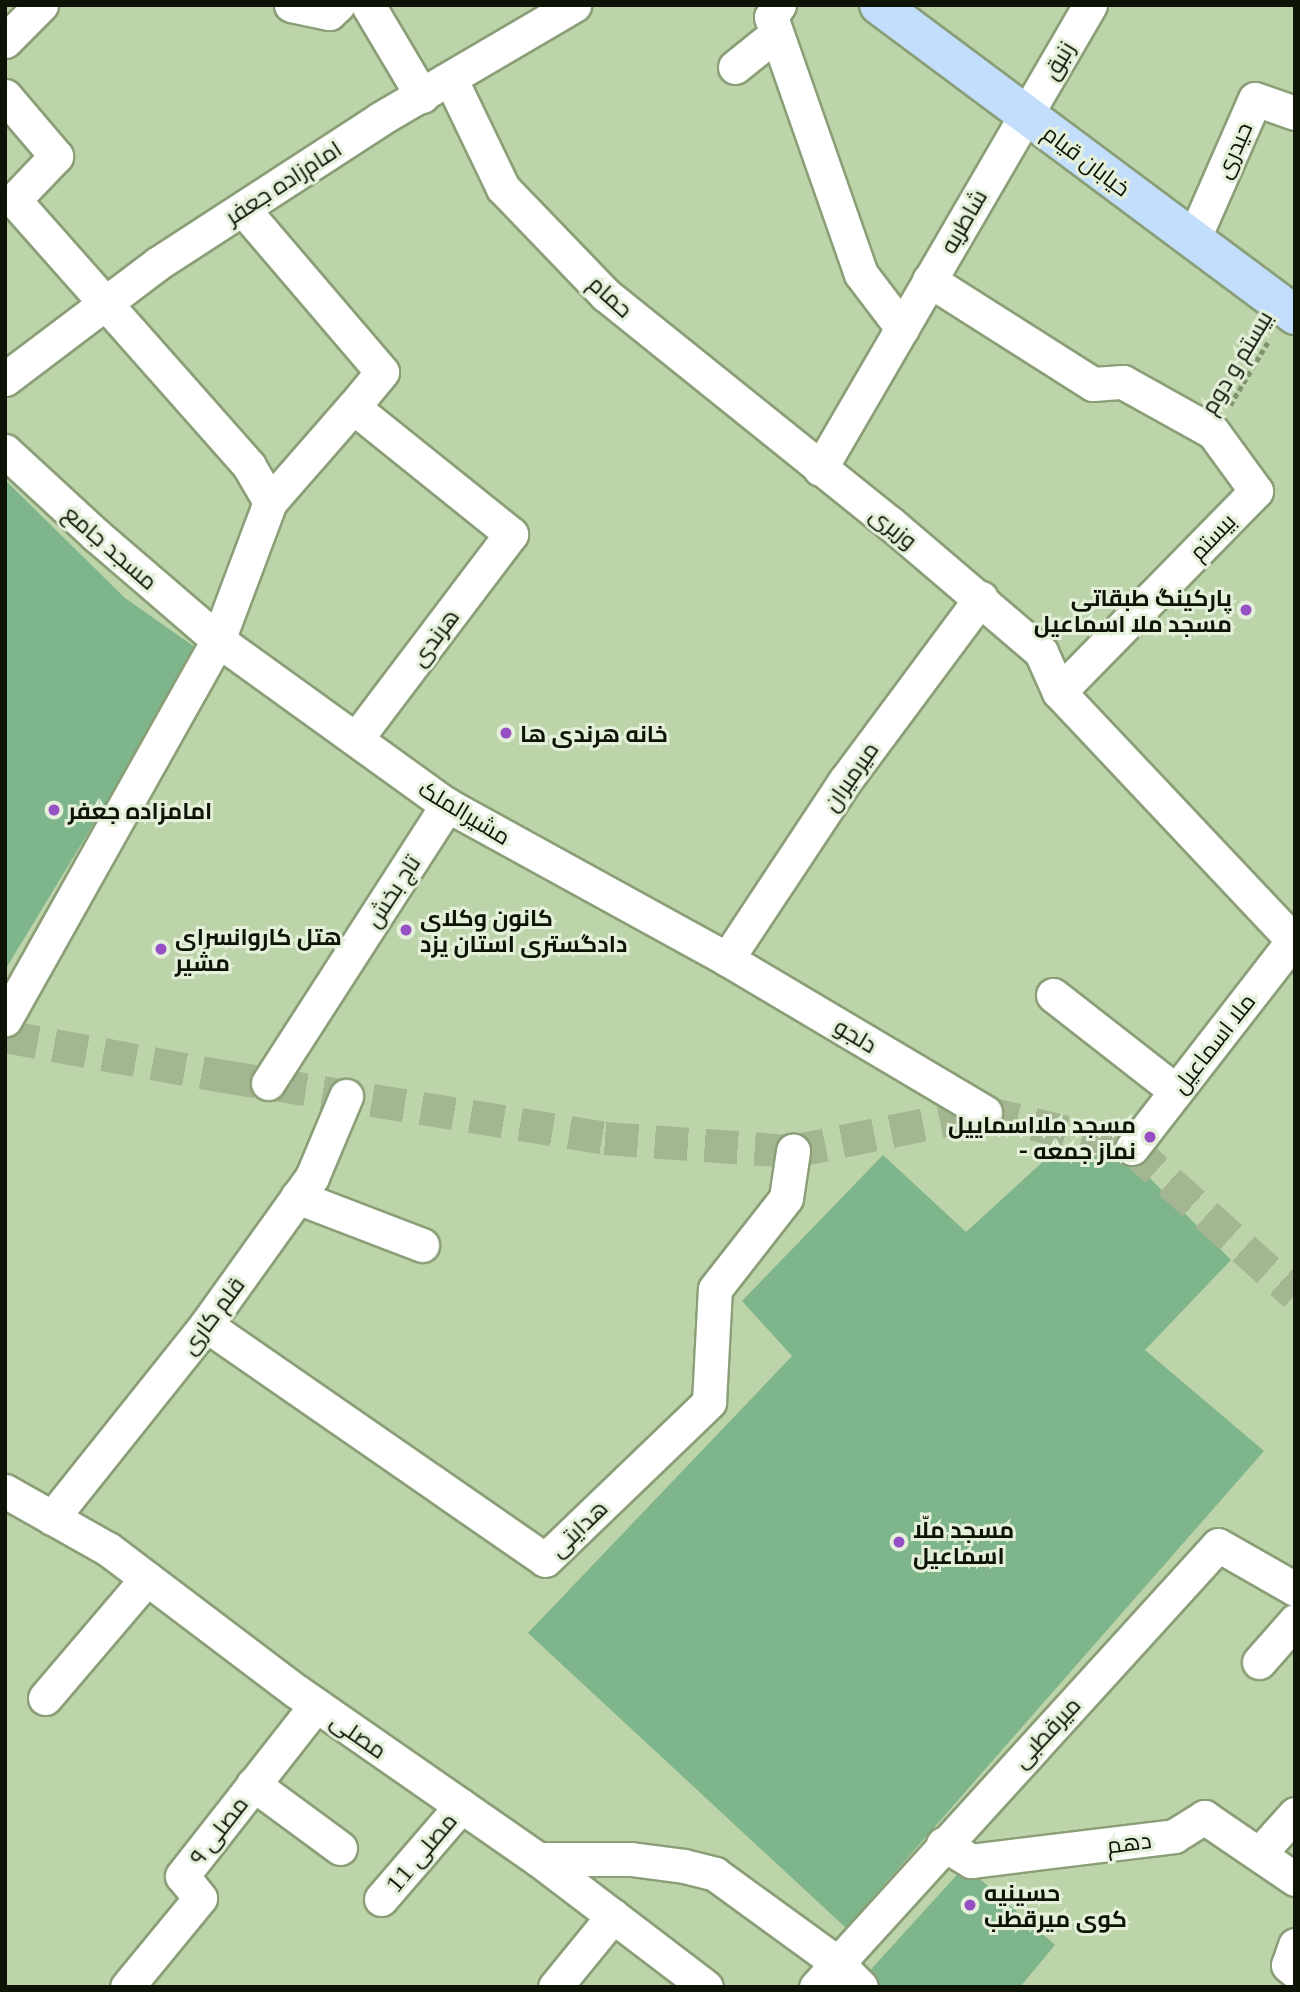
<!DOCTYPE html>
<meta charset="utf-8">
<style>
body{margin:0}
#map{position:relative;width:1300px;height:1992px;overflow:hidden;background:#bdd3a9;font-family:"IBM Plex Serif",Cairo,serif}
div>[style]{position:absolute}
.building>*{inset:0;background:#7fb58a}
.minor-tunnel>*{height:33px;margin-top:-16.5px;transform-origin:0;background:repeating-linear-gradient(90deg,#a3b691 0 33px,transparent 0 50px)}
.path>*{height:4.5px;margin-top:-2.25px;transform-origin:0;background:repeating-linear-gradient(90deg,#809170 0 5px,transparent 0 8.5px)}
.roads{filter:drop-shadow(2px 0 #8a9f77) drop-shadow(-2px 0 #8a9f77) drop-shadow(0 2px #8a9f77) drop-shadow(0 -2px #8a9f77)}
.minor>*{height:33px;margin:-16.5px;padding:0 16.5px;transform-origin:16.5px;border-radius:16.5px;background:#fff}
.major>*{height:38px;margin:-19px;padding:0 19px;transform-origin:19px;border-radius:19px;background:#c2defc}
.dots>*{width:19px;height:19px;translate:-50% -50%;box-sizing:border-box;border:4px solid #e4f0da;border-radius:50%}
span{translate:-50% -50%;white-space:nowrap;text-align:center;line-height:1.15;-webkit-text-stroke:6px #e4f0da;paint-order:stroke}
.street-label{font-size:23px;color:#0d1406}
.poi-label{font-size:23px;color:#0d1406;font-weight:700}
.right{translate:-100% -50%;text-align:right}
.left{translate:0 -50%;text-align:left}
.frame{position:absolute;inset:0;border:7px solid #0d1406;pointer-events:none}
</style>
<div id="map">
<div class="building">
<i style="clip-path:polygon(5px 480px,125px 598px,199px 650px,5px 970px)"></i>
<i style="clip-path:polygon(1125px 1153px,1231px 1260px,1145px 1350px,1264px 1451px,846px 1928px,528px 1633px,792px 1356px,742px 1301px,883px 1155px,966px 1232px,1049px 1156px)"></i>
<i style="clip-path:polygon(965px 1866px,1055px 1945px,1020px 1987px,873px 1987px,864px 1977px)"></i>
</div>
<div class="minor-tunnel">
<i style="left:5px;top:1036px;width:223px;rotate:10.4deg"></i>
<i style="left:224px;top:1076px;width:386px;rotate:9.2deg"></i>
<i style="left:605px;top:1138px;width:188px;rotate:4deg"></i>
<i style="left:793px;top:1151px;width:196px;rotate:-11.5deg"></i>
<i style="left:985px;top:1112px;width:151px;rotate:13.8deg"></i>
<i style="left:1132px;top:1148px;width:219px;rotate:41.9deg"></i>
</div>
<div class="path">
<i style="left:1230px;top:405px;width:76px;rotate:-59deg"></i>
</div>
<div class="roads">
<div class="minor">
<i style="left:291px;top:5px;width:39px;rotate:12deg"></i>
<i style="left:329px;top:13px;width:12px;rotate:-42deg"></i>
<i style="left:368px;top:5px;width:106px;rotate:59.3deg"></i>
<i style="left:779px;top:5px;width:14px;rotate:124deg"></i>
<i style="left:771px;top:17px;width:272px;rotate:70.7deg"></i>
<i style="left:861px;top:274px;width:68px;rotate:52.8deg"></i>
<i style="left:5px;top:41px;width:51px;rotate:-45deg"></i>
<i style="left:735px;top:67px;width:53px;rotate:-38.8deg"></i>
<i style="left:451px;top:80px;width:120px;rotate:64.3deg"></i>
<i style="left:503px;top:188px;width:149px;rotate:46.1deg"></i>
<i style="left:606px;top:295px;width:364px;rotate:38.8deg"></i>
<i style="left:890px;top:523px;width:199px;rotate:40.5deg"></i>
<i style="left:1041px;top:652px;width:44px;rotate:65.8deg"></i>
<i style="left:1059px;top:692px;width:341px;rotate:46.7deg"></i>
<i style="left:5px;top:96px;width:79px;rotate:49.6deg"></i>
<i style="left:56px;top:156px;width:61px;rotate:133.7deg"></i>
<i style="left:14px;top:200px;width:355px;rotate:48.5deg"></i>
<i style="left:249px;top:466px;width:42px;rotate:59.7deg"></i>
<i style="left:270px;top:502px;width:147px;rotate:110.6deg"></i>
<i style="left:218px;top:640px;width:435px;rotate:119.3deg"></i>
<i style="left:243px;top:209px;width:214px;rotate:49.5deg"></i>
<i style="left:382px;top:372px;width:45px;rotate:129.6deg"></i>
<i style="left:353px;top:407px;width:203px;rotate:38.8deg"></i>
<i style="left:511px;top:534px;width:257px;rotate:127.1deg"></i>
<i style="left:1193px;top:240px;width:154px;rotate:-66.3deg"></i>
<i style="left:1255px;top:99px;width:42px;rotate:19.3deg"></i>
<i style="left:929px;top:280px;width:194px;rotate:32.4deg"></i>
<i style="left:1093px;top:384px;width:30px;rotate:-4deg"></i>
<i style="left:1123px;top:382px;width:103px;rotate:29.1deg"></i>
<i style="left:1213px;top:432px;width:73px;rotate:53.9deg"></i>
<i style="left:1256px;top:491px;width:281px;rotate:134.4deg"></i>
<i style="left:5px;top:379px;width:191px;rotate:-37.1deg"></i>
<i style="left:157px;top:264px;width:266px;rotate:-33deg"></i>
<i style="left:380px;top:119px;width:225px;rotate:-30.4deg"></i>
<i style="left:5px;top:451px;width:124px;rotate:42.7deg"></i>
<i style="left:96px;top:535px;width:161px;rotate:40.7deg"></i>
<i style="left:218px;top:640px;width:282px;rotate:35.8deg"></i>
<i style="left:447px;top:805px;width:320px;rotate:28.8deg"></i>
<i style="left:727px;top:959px;width:300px;rotate:30.7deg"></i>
<i style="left:820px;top:469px;width:537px;rotate:-59.81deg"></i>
<i style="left:270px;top:502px;width:126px;rotate:-48.9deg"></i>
<i style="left:727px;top:959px;width:214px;rotate:-56.5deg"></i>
<i style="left:845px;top:781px;width:228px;rotate:-53.4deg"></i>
<i style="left:1053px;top:995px;width:156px;rotate:38deg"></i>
<i style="left:268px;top:1083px;width:331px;rotate:-57.2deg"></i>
<i style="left:1132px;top:1148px;width:266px;rotate:-52.2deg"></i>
<i style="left:297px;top:1197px;width:134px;rotate:21deg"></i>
<i style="left:206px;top:1325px;width:412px;rotate:34.7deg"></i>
<i style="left:545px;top:1560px;width:228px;rotate:-43.9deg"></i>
<i style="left:709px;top:1402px;width:113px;rotate:-87deg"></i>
<i style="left:715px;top:1289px;width:115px;rotate:-52deg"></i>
<i style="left:786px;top:1198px;width:48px;rotate:-81.5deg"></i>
<i style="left:5px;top:1491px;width:118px;rotate:29.4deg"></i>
<i style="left:108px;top:1549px;width:236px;rotate:37.1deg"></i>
<i style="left:296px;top:1691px;width:295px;rotate:34.8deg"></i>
<i style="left:538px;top:1859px;width:211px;rotate:37.3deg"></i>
<i style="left:52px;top:1518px;width:247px;rotate:-51.4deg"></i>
<i style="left:206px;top:1325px;width:182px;rotate:-54.4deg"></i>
<i style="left:312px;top:1177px;width:88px;rotate:-67.2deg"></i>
<i style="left:1259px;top:1662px;width:55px;rotate:-48.7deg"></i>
<i style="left:45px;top:1698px;width:157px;rotate:-49.6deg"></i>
<i style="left:253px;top:1784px;width:108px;rotate:36.3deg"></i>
<i style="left:943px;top:1844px;width:33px;rotate:31deg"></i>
<i style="left:971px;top:1861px;width:205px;rotate:-7deg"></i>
<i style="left:1174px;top:1836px;width:36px;rotate:-32deg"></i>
<i style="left:1204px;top:1817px;width:110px;rotate:34.3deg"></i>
<i style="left:1259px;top:1854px;width:54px;rotate:-48deg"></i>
<i style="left:538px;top:1859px;width:93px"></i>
<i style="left:631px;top:1859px;width:53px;rotate:7.5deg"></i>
<i style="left:684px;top:1866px;width:32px;rotate:14deg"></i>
<i style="left:715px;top:1874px;width:150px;rotate:36deg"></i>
<i style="left:836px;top:1962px;width:35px;rotate:45deg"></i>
<i style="left:381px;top:1899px;width:123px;rotate:-49.3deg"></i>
<i style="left:1295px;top:1945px;width:21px;rotate:109deg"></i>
<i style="left:1288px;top:1965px;width:9px;rotate:41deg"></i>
<i style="left:127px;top:1987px;width:115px;rotate:-50.6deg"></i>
<i style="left:200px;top:1898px;width:28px;rotate:-129deg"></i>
<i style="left:182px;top:1876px;width:217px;rotate:-51.9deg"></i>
<i style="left:555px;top:1987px;width:92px;rotate:-50.8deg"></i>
<i style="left:816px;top:1987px;width:597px;rotate:-47.71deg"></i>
<i style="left:1218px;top:1545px;width:89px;rotate:29.7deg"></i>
</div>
<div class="major">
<i style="left:879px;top:5px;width:519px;rotate:36.69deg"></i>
</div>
</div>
<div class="dots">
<i style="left:1246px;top:610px;background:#9750c4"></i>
<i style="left:506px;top:733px;background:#9750c4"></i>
<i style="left:54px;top:810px;background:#9750c4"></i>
<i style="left:406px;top:930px;background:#9750c4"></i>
<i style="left:161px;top:949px;background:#9750c4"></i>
<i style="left:1150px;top:1137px;background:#9750c4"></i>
<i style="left:899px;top:1542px;background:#9750c4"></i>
<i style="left:970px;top:1905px;background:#9750c4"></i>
</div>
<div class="street-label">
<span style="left:1058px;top:60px;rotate:-59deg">زنبق</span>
<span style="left:1233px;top:150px;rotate:-66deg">حیدری</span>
<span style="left:1087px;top:160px;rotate:37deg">خیابان قیام</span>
<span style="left:283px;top:182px;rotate:-33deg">امام‌زاده جعفر</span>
<span style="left:963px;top:221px;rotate:-60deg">شاطریه</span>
<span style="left:611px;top:296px;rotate:42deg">حمام</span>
<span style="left:1236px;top:362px;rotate:-59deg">بیستم و دوم</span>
<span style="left:894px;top:527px;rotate:39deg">وزیری</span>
<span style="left:1212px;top:536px;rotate:-46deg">بیستم</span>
<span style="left:111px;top:547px;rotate:41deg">مسجد جامع</span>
<span style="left:434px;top:637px;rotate:-53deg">هرندی</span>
<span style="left:850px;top:776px;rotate:-55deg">میرمیران</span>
<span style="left:465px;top:812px;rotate:31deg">مشیرالملک</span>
<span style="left:392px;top:891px;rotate:-57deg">تاج بخش</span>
<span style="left:856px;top:1035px;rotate:31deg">دلجو</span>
<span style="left:1213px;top:1043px;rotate:-52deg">ملا اسماعیل</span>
<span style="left:212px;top:1315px;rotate:-53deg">قلم کاری</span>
<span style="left:578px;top:1528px;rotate:-44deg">هدایتی</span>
<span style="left:1046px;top:1732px;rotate:-47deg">میرقطبی</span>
<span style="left:359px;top:1735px;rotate:35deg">مصلی</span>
<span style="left:218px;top:1830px;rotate:-52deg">مصلی ۹</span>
<span style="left:1129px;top:1842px;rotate:-7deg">دهم</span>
<span style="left:421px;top:1852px;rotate:-50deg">مصلی 11</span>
</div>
<div class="poi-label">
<span class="right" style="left:1232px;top:610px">پارکینگ طبقاتی<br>مسجد ملا اسماعیل</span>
<span class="left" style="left:520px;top:733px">خانه هرندی ها</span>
<span class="left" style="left:68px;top:810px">امامزاده جعفر</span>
<span class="left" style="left:420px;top:930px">کانون وکلای<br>دادگستری استان یزد</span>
<span class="left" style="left:175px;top:949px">هتل کاروانسرای<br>مشیر</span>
<span class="right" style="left:1136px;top:1137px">مسجد ملااسماییل<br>- نماز جمعه</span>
<span class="left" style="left:913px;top:1542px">مسجد ملّا<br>اسماعیل</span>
<span class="left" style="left:984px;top:1905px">حسینیه<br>کوی میرقطب</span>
</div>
<div class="frame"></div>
</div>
